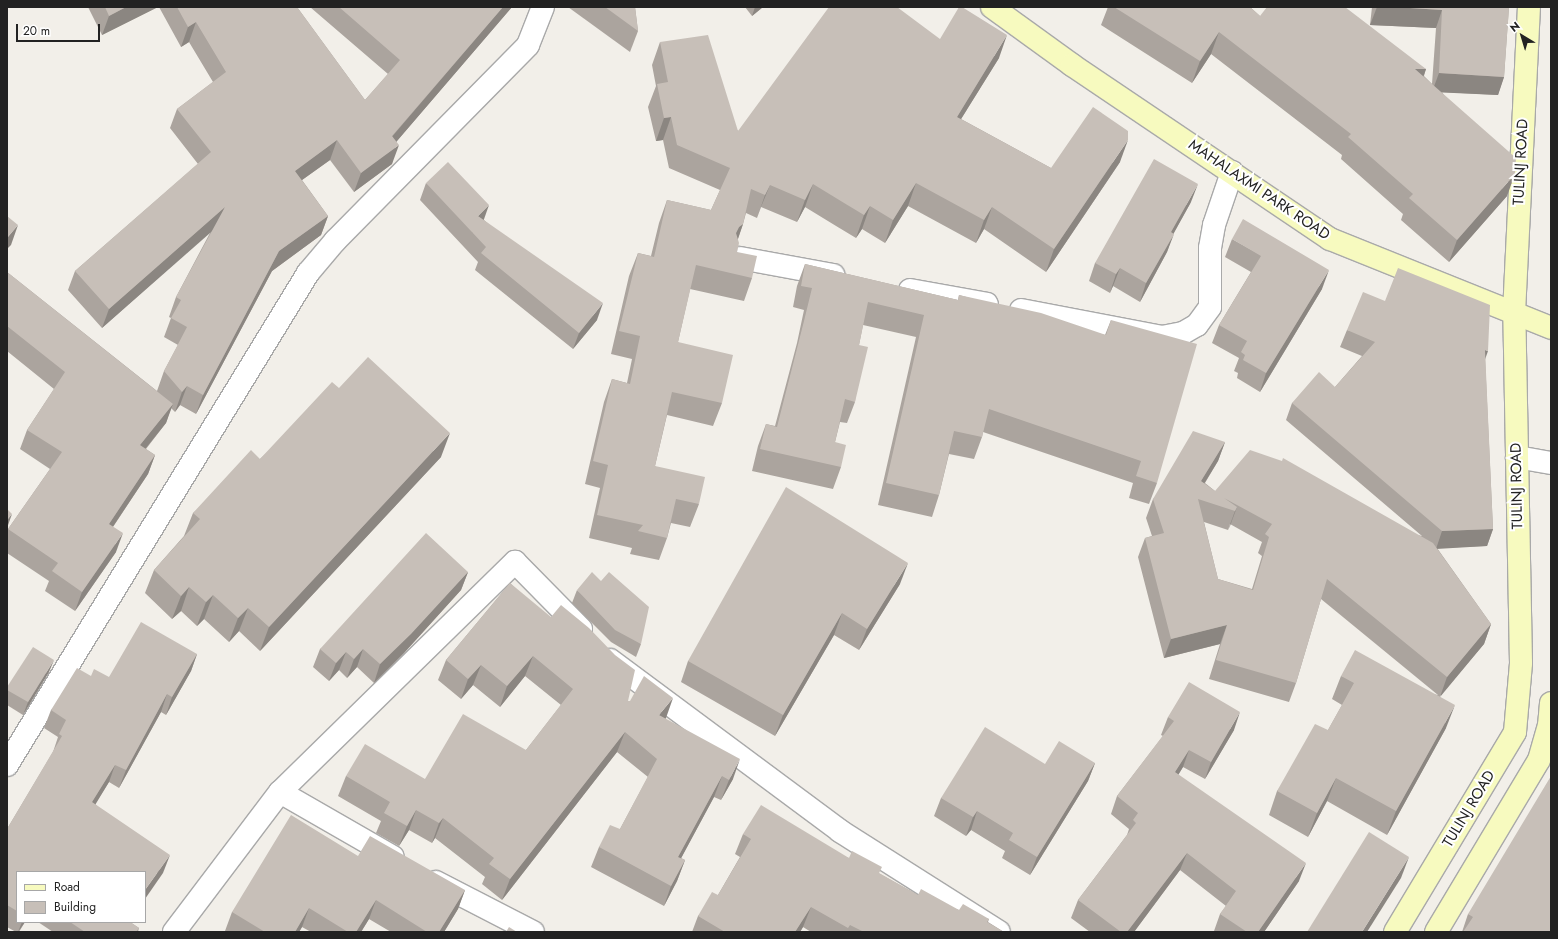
<!DOCTYPE html>
<style>
body{margin:0}
#map{position:relative;width:1558px;height:939px;overflow:hidden;background:#f2efe9;font-family:Jost,sans-serif}
div>[style]{position:absolute}
.roads{filter:drop-shadow(1px 0 #a9a9a9) drop-shadow(-1px 0 #a9a9a9) drop-shadow(0 1px #a9a9a9) drop-shadow(0 -1px #a9a9a9)}
.street>*{height:22px;margin:-11px;padding:0 11px;transform-origin:11px;border-radius:11px;background:#fff}
.secondary>*{height:22px;margin:-11px;padding:0 11px;transform-origin:11px;border-radius:11px;background:#f7fabf}
.wall>*{inset:0;background:#aba49e}
.shaded-wall>*{inset:0;background:#8b8681}
.building>*{inset:0;background:#c7bfb8}
span{translate:-50% -50%;white-space:nowrap;text-align:center;line-height:1.15;-webkit-text-stroke:4px #fff;paint-order:stroke}
.street-label{font-size:15px;color:#222}
.frame{position:absolute;inset:0;border:8px solid #222;pointer-events:none}
.legend{position:absolute;left:16px;top:871px;width:130px;height:52px;box-sizing:border-box;background:#fff;border:1px solid #a7a7a7;margin:0;padding:5px 7px;list-style:none;font-size:12px;color:#222}
.legend li{display:flex;align-items:center;gap:8px;height:20px}
.legend b{width:20px;border:1px solid #a7a7a7}
.north{position:absolute;left:1502px;top:16px;width:40px;height:40px;-webkit-text-stroke:3px #fff;paint-order:stroke;rotate:322deg;font-size:11px;font-weight:700;line-height:16px;text-align:center;color:#222}
.north::after{content:'';display:block;margin:auto;width:14px;height:18px;background:#222;clip-path:polygon(50% 0,100% 100%,50% 72%,0 100%)}
.scale{position:absolute;left:16px;top:24px;width:84px;height:18px;box-sizing:border-box;border:2px solid #222;border-top:0;padding-left:5px;font-size:12px;line-height:14px;white-space:nowrap;color:#222;-webkit-text-stroke:3px #fff;paint-order:stroke}
</style>
<div id="map">
<div class="roads">
<div class="street">
<i style="left:740px;top:258px;width:95px;rotate:10.4deg"></i>
<i style="left:910px;top:290px;width:78px;rotate:10.3deg"></i>
<i style="left:1021px;top:310px;width:144px;rotate:10.8deg"></i>
<i style="left:1162px;top:337px;width:21px;rotate:-11deg"></i>
<i style="left:1183px;top:333px;width:16px;rotate:-30deg"></i>
<i style="left:1197px;top:325px;width:22px;rotate:-54deg"></i>
<i style="left:1210px;top:307px;width:59px;rotate:-90deg"></i>
<i style="left:1210px;top:248px;width:23px;rotate:-80deg"></i>
<i style="left:1214px;top:225px;width:56px;rotate:-71.2deg"></i>
<i style="left:1517px;top:457px;width:35px;rotate:10deg"></i>
<i style="left:610px;top:660px;width:287px;rotate:36.6deg"></i>
<i style="left:840px;top:831px;width:188px;rotate:32.4deg"></i>
<i style="left:7px;top:765px;width:577px;rotate:-58.54deg"></i>
<i style="left:308px;top:273px;width:42px;rotate:-49.8deg"></i>
<i style="left:335px;top:241px;width:275px;rotate:-45.4deg"></i>
<i style="left:528px;top:45px;width:41px;rotate:-68.5deg"></i>
<i style="left:280px;top:792px;width:130px;rotate:29.9deg"></i>
<i style="left:436px;top:882px;width:109px;rotate:27.3deg"></i>
<i style="left:174px;top:932px;width:176px;rotate:-52.9deg"></i>
<i style="left:280px;top:792px;width:329px;rotate:-44.4deg"></i>
<i style="left:515px;top:562px;width:94px;rotate:45.4deg"></i>
</div>
<div class="secondary">
<i style="left:992px;top:7px;width:99px;rotate:35.9deg"></i>
<i style="left:1072px;top:65px;width:311px;rotate:34deg"></i>
<i style="left:1330px;top:239px;width:238px;rotate:21.9deg"></i>
<i style="left:1395px;top:932px;width:233px;rotate:-59deg"></i>
<i style="left:1515px;top:732px;width:69px;rotate:-85deg"></i>
<i style="left:1521px;top:663px;width:350px;rotate:-91.1deg"></i>
<i style="left:1514px;top:313px;width:306px;rotate:-87.2deg"></i>
<i style="left:1436px;top:932px;width:200px;rotate:-59.1deg"></i>
<i style="left:1539px;top:760px;width:35px;rotate:-74deg"></i>
<i style="left:1549px;top:726px;width:23px;rotate:-85deg"></i>
</div>
</div>
<div class="wall">
<i style="clip-path:polygon(88px 7px,158px 7px,102px 35px)"></i>
<i style="clip-path:polygon(159px 7px,297px 7px,365px 100px,388px 74px,310px 7px,512px 7px,396px 142px,392px 164px,354px 192px,330px 160px,302px 180px,328px 216px,321px 235px,272px 271px,196px 414px,180px 405px,175px 412px,171px 408px,166px 423px,146px 449px,155px 455px,148px 474px,113px 527px,116px 552px,75px 611px,45px 591px,49px 581px,7px 553px,7px 532px,8px 529px,50px 469px,20px 449px,27px 430px,54px 389px,7px 351px,7px 272px,157px 391px,164px 371px,178px 345px,164px 337px,171px 318px,169px 317px,176px 297px,211px 231px,102px 328px,68px 290px,75px 271px,198px 164px,170px 128px,177px 109px,213px 82px,189px 42px,181px 47px)"></i>
<i style="clip-path:polygon(568px 7px,635px 7px,638px 31px,630px 52px)"></i>
<i style="clip-path:polygon(745px 7px,763px 7px,752px 16px)"></i>
<i style="clip-path:polygon(1108px 7px,1250px 7px,1260px 16px,1426px 69px,1424px 76px,1432px 84px,1436px 28px,1370px 25px,1372px 7px,1509px 7px,1504px 77px,1498px 95px,1442px 92px,1507px 196px,1449px 262px,1401px 220px,1403px 214px,1341px 159px,1342px 155px,1211px 54px,1192px 83px,1101px 25px)"></i>
<i style="clip-path:polygon(940px 39px,999px 58px,961px 119px,1051px 168px,1120px 162px,1046px 272px,984px 229px,976px 243px,908px 206px,885px 243px,862px 229px,856px 238px,805px 207px,797px 222px,761px 207px,757px 218px,746px 213px,743px 224px,738px 239px,737px 252px,752px 278px,744px 301px,690px 289px,678px 342px,722px 403px,713px 426px,667px 415px,655px 466px,699px 504px,690px 527px,671px 523px,667px 538px,659px 560px,630px 554px,632px 548px,589px 538px,600px 488px,585px 484px,604px 402px,612px 379px,627px 383px,632px 359px,611px 354px,629px 276px,638px 253px,651px 256px,659px 223px,667px 200px,711px 210px,720px 190px,669px 168px,663px 140px,656px 141px,648px 107px,656px 86px,652px 65px,660px 42px,738px 131px)"></i>
<i style="clip-path:polygon(426px 183px,484px 220px,597px 320px,573px 349px,475px 270px,478px 262px,420px 200px)"></i>
<i style="clip-path:polygon(1191px 202px,1173px 234px,1167px 252px,1140px 302px,1113px 286px,1110px 293px,1089px 281px,1095px 263px)"></i>
<i style="clip-path:polygon(1232px 239px,1322px 289px,1260px 392px,1237px 378px,1238px 373px,1234px 371px,1239px 358px,1212px 343px,1219px 325px,1251px 272px,1225px 257px)"></i>
<i style="clip-path:polygon(805px 264px,958px 300px,959px 295px,1105px 335px,1111px 320px,1157px 483px,1149px 504px,1129px 498px,1133px 483px,983px 432px,982px 437px,974px 459px,949px 454px,939px 495px,932px 517px,878px 505px,916px 337px,863px 325px,859px 345px,855px 402px,847px 423px,840px 422px,835px 442px,841px 467px,833px 489px,752px 471px,758px 446px,766px 424px,775px 426px,797px 343px,804px 310px,793px 307px,797px 286px)"></i>
<i style="clip-path:polygon(evenodd,1347px 330px,1485px 358px,1493px 529px,1487px 546px,1437px 548px,1491px 624px,1484px 644px,1440px 696px,1446px 728px,1387px 835px,1327px 801px,1308px 837px,1269px 815px,1277px 791px,1328px 730px,1342px 705px,1332px 699px,1341px 676px,1438px 695px,1321px 599px,1296px 683px,1289px 702px,1209px 679px,1220px 644px,1164px 658px,1138px 557px,1145px 538px,1152px 536px,1146px 518px,1153px 499px,1225px 442px,1218px 461px,1205px 483px,1215px 491px,1422px 536px,1286px 420px,1292px 403px,1335px 387px,1362px 356px,1340px 347px,1347px 330px,1204px 522px,1228px 530px,1230px 524px,1262px 542px,1258px 553px,1262px 556px,1252px 589px,1218px 579px,1204px 522px)"></i>
<i style="clip-path:polygon(339px 388px,441px 457px,260px 651px,239px 631px,229px 642px,204px 619px,197px 626px,181px 611px,172px 619px,145px 593px,154px 570px,184px 536px,193px 513px,260px 459px)"></i>
<i style="clip-path:polygon(468px 572px,461px 590px,404px 653px,374px 683px,357px 667px,347px 678px,339px 670px,329px 681px,313px 667px,320px 649px)"></i>
<i style="clip-path:polygon(510px 583px,628px 701px,666px 718px,665px 719px,733px 779px,721px 800px,714px 797px,681px 858px,685px 860px,677px 881px,664px 906px,591px 867px,599px 847px,620px 829px,648px 777px,617px 752px,502px 900px,482px 884px,485px 877px,435px 838px,432px 843px,409px 830px,399px 846px,376px 833px,381px 821px,338px 796px,346px 776px,425px 779px,526px 750px,561px 705px,525px 676px,500px 707px,473px 685px,461px 699px,438px 680px,446px 660px)"></i>
<i style="clip-path:polygon(900px 584px,859px 650px,834px 635px,775px 736px,681px 682px,688px 661px)"></i>
<i style="clip-path:polygon(577px 590px,641px 644px,636px 657px,611px 642px,572px 603px)"></i>
<i style="clip-path:polygon(197px 654px,191px 671px,166px 715px,161px 712px,119px 788px,109px 782px,95px 804px,163px 873px,17px 872px,17px 922px,25px 922px,19px 932px,16px 932px,7px 927px,7px 829px,53px 752px,58px 737px,44px 728px,51px 710px,91px 676px,109px 677px)"></i>
<i style="clip-path:polygon(49px 672px,23px 715px,7px 705px,7px 687px)"></i>
<i style="clip-path:polygon(1168px 717px,1234px 730px,1205px 779px,1183px 767px,1178px 775px,1299px 881px,1264px 932px,1215px 932px,1214px 931px,1220px 914px,1226px 906px,1180px 870px,1134px 932px,1090px 932px,1071px 918px,1078px 900px,1127px 835px,1129px 829px,1111px 814px,1117px 796px,1163px 736px,1161px 735px)"></i>
<i style="clip-path:polygon(1095px 763px,1088px 781px,1030px 875px,1002px 858px,1005px 851px,971px 830px,966px 836px,934px 816px,941px 798px,1045px 764px)"></i>
<i style="clip-path:polygon(743px 834px,849px 858px,880px 874px,918px 895px,959px 910px,989px 919px,988px 922px,1004px 932px,811px 932px,803px 927px,800px 932px,692px 932px,698px 916px,718px 895px,740px 857px,735px 854px)"></i>
<i style="clip-path:polygon(465px 890px,458px 909px,444px 932px,391px 932px,369px 919px,361px 932px,311px 932px,302px 927px,299px 932px,228px 932px,225px 931px,232px 912px)"></i>
<i style="clip-path:polygon(1468px 914px,1551px 932px,1462px 932px)"></i>
<i style="clip-path:polygon(38px 922px,130px 922px,139px 928px,138px 932px,53px 932px)"></i>
</div>
<div class="shaded-wall">
<i style="clip-path:polygon(126px 7px,158px 7px,102px 35px,109px 16px)"></i>
<i style="clip-path:polygon(503px 7px,512px 7px,385px 155px,399px 145px,392px 164px,354px 192px,361px 173px)"></i>
<i style="clip-path:polygon(755px 7px,763px 7px,752px 16px)"></i>
<i style="clip-path:polygon(1377px 7px,1394px 7px,1442px 10px,1436px 28px,1370px 25px)"></i>
<i style="clip-path:polygon(196px 22px,189px 42px,181px 47px,188px 27px)"></i>
<i style="clip-path:polygon(1219px 32px,1211px 54px,1192px 83px,1200px 61px)"></i>
<i style="clip-path:polygon(1007px 35px,999px 58px,948px 140px,957px 117px)"></i>
<i style="clip-path:polygon(1415px 69px,1426px 69px,1418px 91px)"></i>
<i style="clip-path:polygon(1439px 73px,1504px 77px,1498px 95px,1432px 92px)"></i>
<i style="clip-path:polygon(671px 117px,663px 140px,656px 141px,664px 118px)"></i>
<i style="clip-path:polygon(337px 140px,330px 160px,288px 190px,295px 171px)"></i>
<i style="clip-path:polygon(1128px 140px,1120px 162px,1046px 272px,1054px 249px)"></i>
<i style="clip-path:polygon(1515px 174px,1507px 196px,1449px 262px,1457px 240px)"></i>
<i style="clip-path:polygon(916px 183px,908px 206px,885px 243px,893px 220px)"></i>
<i style="clip-path:polygon(813px 184px,805px 207px,797px 222px,805px 200px)"></i>
<i style="clip-path:polygon(1198px 184px,1191px 202px,1164px 251px,1171px 232px)"></i>
<i style="clip-path:polygon(770px 185px,761px 207px,757px 218px,765px 195px)"></i>
<i style="clip-path:polygon(489px 205px,483px 222px,472px 233px,478px 216px)"></i>
<i style="clip-path:polygon(870px 206px,862px 229px,856px 238px,864px 215px)"></i>
<i style="clip-path:polygon(225px 207px,218px 226px,102px 328px,109px 309px)"></i>
<i style="clip-path:polygon(992px 207px,984px 229px,976px 243px,984px 220px)"></i>
<i style="clip-path:polygon(328px 216px,321px 235px,272px 271px,196px 414px,203px 395px,279px 251px)"></i>
<i style="clip-path:polygon(743px 224px,735px 247px,736px 233px,739px 227px)"></i>
<i style="clip-path:polygon(18px 225px,11px 245px,7px 249px,7px 238px)"></i>
<i style="clip-path:polygon(1174px 234px,1167px 252px,1140px 302px,1146px 283px)"></i>
<i style="clip-path:polygon(1120px 268px,1113px 286px,1110px 293px,1116px 274px)"></i>
<i style="clip-path:polygon(1329px 270px,1322px 289px,1260px 392px,1266px 373px)"></i>
<i style="clip-path:polygon(603px 303px,597px 320px,573px 349px,579px 333px)"></i>
<i style="clip-path:polygon(1485px 350px,1488px 351px,1482px 368px)"></i>
<i style="clip-path:polygon(187px 386px,180px 405px,175px 412px,182px 392px)"></i>
<i style="clip-path:polygon(173px 404px,166px 423px,133px 464px,140px 445px)"></i>
<i style="clip-path:polygon(450px 433px,441px 457px,260px 651px,269px 627px)"></i>
<i style="clip-path:polygon(1225px 442px,1218px 461px,1194px 500px,1201px 481px)"></i>
<i style="clip-path:polygon(155px 455px,148px 474px,102px 543px,109px 524px)"></i>
<i style="clip-path:polygon(1237px 507px,1230px 526px,1228px 530px,1235px 511px)"></i>
<i style="clip-path:polygon(12px 514px,7px 528px,7px 520px)"></i>
<i style="clip-path:polygon(1493px 529px,1487px 546px,1436px 549px,1442px 531px)"></i>
<i style="clip-path:polygon(123px 533px,116px 552px,75px 611px,82px 592px)"></i>
<i style="clip-path:polygon(908px 563px,900px 584px,859px 650px,867px 629px)"></i>
<i style="clip-path:polygon(468px 572px,461px 590px,404px 653px,374px 683px,380px 664px)"></i>
<i style="clip-path:polygon(189px 587px,181px 611px,172px 619px,181px 596px)"></i>
<i style="clip-path:polygon(213px 595px,204px 619px,197px 626px,206px 602px)"></i>
<i style="clip-path:polygon(248px 608px,239px 631px,229px 642px,238px 618px)"></i>
<i style="clip-path:polygon(842px 613px,834px 635px,775px 736px,783px 715px)"></i>
<i style="clip-path:polygon(1491px 624px,1484px 644px,1440px 697px,1447px 677px)"></i>
<i style="clip-path:polygon(1227px 625px,1220px 644px,1164px 658px,1171px 639px)"></i>
<i style="clip-path:polygon(363px 649px,357px 667px,347px 678px,354px 659px)"></i>
<i style="clip-path:polygon(346px 652px,339px 670px,329px 681px,336px 663px)"></i>
<i style="clip-path:polygon(197px 654px,191px 671px,166px 715px,172px 697px)"></i>
<i style="clip-path:polygon(533px 656px,525px 676px,500px 707px,507px 686px)"></i>
<i style="clip-path:polygon(54px 660px,49px 672px,23px 715px,28px 702px)"></i>
<i style="clip-path:polygon(481px 665px,473px 685px,461px 699px,468px 679px)"></i>
<i style="clip-path:polygon(167px 694px,161px 712px,119px 788px,126px 770px)"></i>
<i style="clip-path:polygon(673px 698px,666px 718px,652px 735px,659px 715px)"></i>
<i style="clip-path:polygon(1455px 705px,1446px 728px,1387px 835px,1396px 811px)"></i>
<i style="clip-path:polygon(1240px 712px,1234px 730px,1205px 779px,1211px 762px)"></i>
<i style="clip-path:polygon(625px 732px,617px 752px,502px 900px,510px 879px)"></i>
<i style="clip-path:polygon(1189px 750px,1183px 767px,1169px 790px,1175px 772px)"></i>
<i style="clip-path:polygon(740px 759px,733px 779px,721px 800px,729px 780px)"></i>
<i style="clip-path:polygon(1095px 763px,1088px 781px,1030px 875px,1037px 857px)"></i>
<i style="clip-path:polygon(115px 765px,109px 782px,86px 820px,92px 802px)"></i>
<i style="clip-path:polygon(722px 776px,714px 797px,671px 877px,678px 857px)"></i>
<i style="clip-path:polygon(1336px 778px,1327px 801px,1308px 837px,1317px 813px)"></i>
<i style="clip-path:polygon(416px 810px,409px 830px,399px 846px,407px 826px)"></i>
<i style="clip-path:polygon(977px 811px,971px 830px,966px 836px,973px 817px)"></i>
<i style="clip-path:polygon(443px 818px,435px 838px,432px 843px,439px 823px)"></i>
<i style="clip-path:polygon(1187px 853px,1180px 870px,1134px 932px,1127px 932px)"></i>
<i style="clip-path:polygon(170px 855px,163px 873px,145px 899px,145px 890px)"></i>
<i style="clip-path:polygon(1409px 857px,1401px 878px,1367px 932px,1362px 932px)"></i>
<i style="clip-path:polygon(685px 860px,677px 881px,664px 906px,671px 886px)"></i>
<i style="clip-path:polygon(1306px 863px,1299px 881px,1264px 932px,1258px 932px)"></i>
<i style="clip-path:polygon(465px 890px,458px 909px,444px 932px,439px 932px)"></i>
<i style="clip-path:polygon(376px 900px,369px 919px,361px 932px,356px 932px)"></i>
<i style="clip-path:polygon(811px 907px,803px 927px,800px 932px,795px 932px)"></i>
<i style="clip-path:polygon(309px 908px,302px 927px,299px 932px,295px 932px)"></i>
<i style="clip-path:polygon(22px 922px,25px 922px,18px 932px)"></i>
</div>
<div class="building">
<i style="clip-path:polygon(105px 7px,126px 7px,109px 16px)"></i>
<i style="clip-path:polygon(177px 7px,297px 7px,365px 100px,400px 60px,339px 7px,503px 7px,392px 136px,399px 145px,361px 173px,337px 140px,295px 171px,328px 216px,279px 251px,203px 395px,187px 386px,182px 392px,164px 371px,187px 327px,171px 318px,181px 300px,176px 297px,225px 207px,109px 309px,75px 271px,211px 152px,177px 109px,226px 72px,196px 22px,188px 27px)"></i>
<i style="clip-path:polygon(605px 7px,635px 7px,638px 31px)"></i>
<i style="clip-path:polygon(829px 7px,897px 7px,940px 39px,959px 7px,962px 7px,1007px 35px,957px 117px,1051px 168px,1093px 107px,1128px 131px,1128px 140px,1054px 249px,992px 207px,984px 220px,916px 183px,893px 220px,870px 206px,864px 215px,813px 184px,805px 200px,770px 185px,765px 195px,751px 189px,743px 224px,739px 227px,736px 233px,739px 243px,737px 252px,757px 256px,752px 278px,696px 265px,678px 342px,733px 355px,722px 403px,672px 392px,655px 466px,705px 477px,699px 504px,676px 499px,667px 538px,638px 531px,643px 525px,597px 515px,608px 465px,593px 461px,612px 379px,630px 384px,640px 336px,619px 331px,638px 253px,654px 257px,667px 200px,711px 210px,730px 168px,677px 145px,671px 117px,664px 118px,657px 84px,668px 82px,660px 42px,708px 35px,738px 131px)"></i>
<i style="clip-path:polygon(1114px 7px,1250px 7px,1260px 16px,1267px 7px,1345px 7px,1426px 69px,1415px 69px,1516px 158px,1515px 174px,1457px 240px,1409px 198px,1413px 194px,1348px 137px,1351px 134px,1219px 32px,1200px 61px)"></i>
<i style="clip-path:polygon(1394px 7px,1509px 7px,1504px 77px,1439px 73px,1442px 10px)"></i>
<i style="clip-path:polygon(1154px 159px,1198px 184px,1171px 232px,1174px 234px,1146px 283px,1120px 268px,1116px 274px,1095px 263px)"></i>
<i style="clip-path:polygon(448px 162px,489px 205px,478px 216px,603px 303px,579px 333px,481px 253px,486px 247px,426px 183px)"></i>
<i style="clip-path:polygon(7px 216px,18px 225px,7px 238px)"></i>
<i style="clip-path:polygon(1243px 219px,1329px 270px,1266px 373px,1243px 360px,1245px 355px,1241px 352px,1247px 341px,1219px 325px,1261px 256px,1232px 239px)"></i>
<i style="clip-path:polygon(805px 264px,958px 300px,959px 295px,1041px 313px,1106px 335px,1111px 320px,1197px 344px,1157px 483px,1136px 476px,1141px 461px,989px 409px,982px 437px,954px 431px,939px 495px,886px 483px,924px 315px,868px 302px,859px 345px,868px 347px,855px 402px,845px 399px,835px 442px,846px 445px,841px 467px,760px 449px,766px 424px,777px 427px,804px 321px,812px 288px,801px 286px)"></i>
<i style="clip-path:polygon(1398px 268px,1490px 305px,1488px 351px,1485px 350px,1493px 529px,1442px 531px,1292px 403px,1319px 372px,1335px 387px,1375px 342px,1347px 330px,1363px 292px,1385px 301px)"></i>
<i style="clip-path:polygon(7px 272px,173px 404px,140px 445px,155px 455px,109px 524px,123px 533px,82px 592px,52px 571px,58px 563px,8px 529px,62px 452px,27px 430px,65px 372px,7px 326px)"></i>
<i style="clip-path:polygon(368px 357px,450px 433px,269px 627px,248px 608px,238px 618px,213px 595px,206px 602px,189px 587px,181px 596px,154px 570px,200px 519px,193px 513px,251px 450px,260px 459px,332px 382px,339px 388px)"></i>
<i style="clip-path:polygon(evenodd,1193px 431px,1225px 442px,1201px 481px,1215px 491px,1250px 450px,1282px 461px,1283px 458px,1433px 543px,1491px 624px,1447px 677px,1327px 579px,1296px 683px,1216px 660px,1227px 625px,1171px 639px,1145px 538px,1164px 533px,1153px 499px,1193px 431px,1224px 498px,1272px 524px,1265px 534px,1269px 537px,1253px 590px,1218px 579px,1198px 499px,1235px 511px,1237px 507px,1224px 498px)"></i>
<i style="clip-path:polygon(786px 487px,908px 563px,867px 629px,842px 613px,783px 715px,688px 661px)"></i>
<i style="clip-path:polygon(7px 509px,12px 514px,7px 520px)"></i>
<i style="clip-path:polygon(426px 533px,468px 572px,411px 634px,380px 664px,363px 649px,354px 659px,346px 652px,336px 663px,320px 649px)"></i>
<i style="clip-path:polygon(592px 572px,601px 581px,609px 572px,649px 607px,641px 644px,615px 630px,577px 590px)"></i>
<i style="clip-path:polygon(510px 583px,551px 617px,561px 605px,589px 628px,615px 655px,635px 670px,628px 701px,630px 701px,644px 676px,673px 698px,659px 715px,740px 759px,729px 780px,722px 776px,678px 857px,685px 860px,671px 886px,599px 847px,610px 825px,620px 829px,657px 759px,625px 732px,510px 879px,489px 864px,494px 858px,443px 818px,439px 823px,416px 810px,407px 826px,384px 813px,390px 802px,346px 776px,365px 744px,425px 779px,463px 714px,526px 750px,573px 689px,533px 656px,507px 686px,481px 665px,468px 679px,446px 660px)"></i>
<i style="clip-path:polygon(141px 622px,197px 654px,172px 697px,167px 694px,126px 770px,115px 765px,92px 802px,170px 855px,145px 890px,145px 872px,17px 872px,17px 911px,7px 905px,7px 829px,62px 736px,59px 734px,66px 720px,51px 710px,77px 668px,91px 676px,94px 669px,109px 677px)"></i>
<i style="clip-path:polygon(33px 647px,54px 660px,28px 702px,7px 690px,7px 687px)"></i>
<i style="clip-path:polygon(1355px 650px,1455px 705px,1396px 811px,1336px 778px,1317px 813px,1277px 791px,1315px 724px,1328px 730px,1354px 683px,1341px 676px)"></i>
<i style="clip-path:polygon(1189px 682px,1240px 712px,1211px 762px,1189px 750px,1175px 772px,1306px 863px,1258px 932px,1247px 932px,1220px 914px,1236px 891px,1187px 853px,1127px 932px,1121px 932px,1078px 900px,1136px 823px,1133px 820px,1138px 813px,1117px 796px,1174px 721px,1168px 717px)"></i>
<i style="clip-path:polygon(985px 727px,1045px 764px,1059px 741px,1095px 763px,1037px 857px,1009px 840px,1013px 833px,977px 811px,973px 817px,941px 798px)"></i>
<i style="clip-path:polygon(1551px 776px,1551px 932px,1463px 932px,1473px 917px,1468px 914px)"></i>
<i style="clip-path:polygon(761px 805px,849px 858px,852px 851px,882px 867px,879px 873px,918px 895px,921px 889px,959px 910px,963px 904px,989px 919px,987px 922px,1004px 932px,864px 932px,850px 925px,848px 928px,811px 907px,795px 932px,725px 932px,698px 916px,712px 892px,718px 895px,751px 839px,743px 834px)"></i>
<i style="clip-path:polygon(291px 815px,358px 856px,370px 836px,465px 890px,439px 932px,427px 932px,376px 900px,356px 932px,348px 932px,309px 908px,295px 932px,265px 932px,232px 912px)"></i>
<i style="clip-path:polygon(1369px 832px,1409px 857px,1362px 932px,1307px 932px)"></i>
<i style="clip-path:polygon(70px 922px,130px 922px,139px 928px,136px 932px,85px 932px)"></i>
<i style="clip-path:polygon(509px 927px,517px 932px,506px 932px)"></i>
</div>
<div class="street-label">
<span style="left:1521px;top:162px;rotate:-87deg">TULINJ ROAD</span>
<span style="left:1259px;top:190px;rotate:34deg">MAHALAXMI PARK ROAD</span>
<span style="left:1517px;top:486px;rotate:-91deg">TULINJ ROAD</span>
<span style="left:1469px;top:809px;rotate:-59deg">TULINJ ROAD</span>
</div>
<div class="frame"></div>
<ul class="legend">
<li><b style="height:5px;background:#f7fabf"></b>Road</li>
<li><b style="height:11px;background:#c7bfb8"></b>Building</li>
</ul>
<div class="north">N</div>
<div class="scale">20 m</div>
</div>
